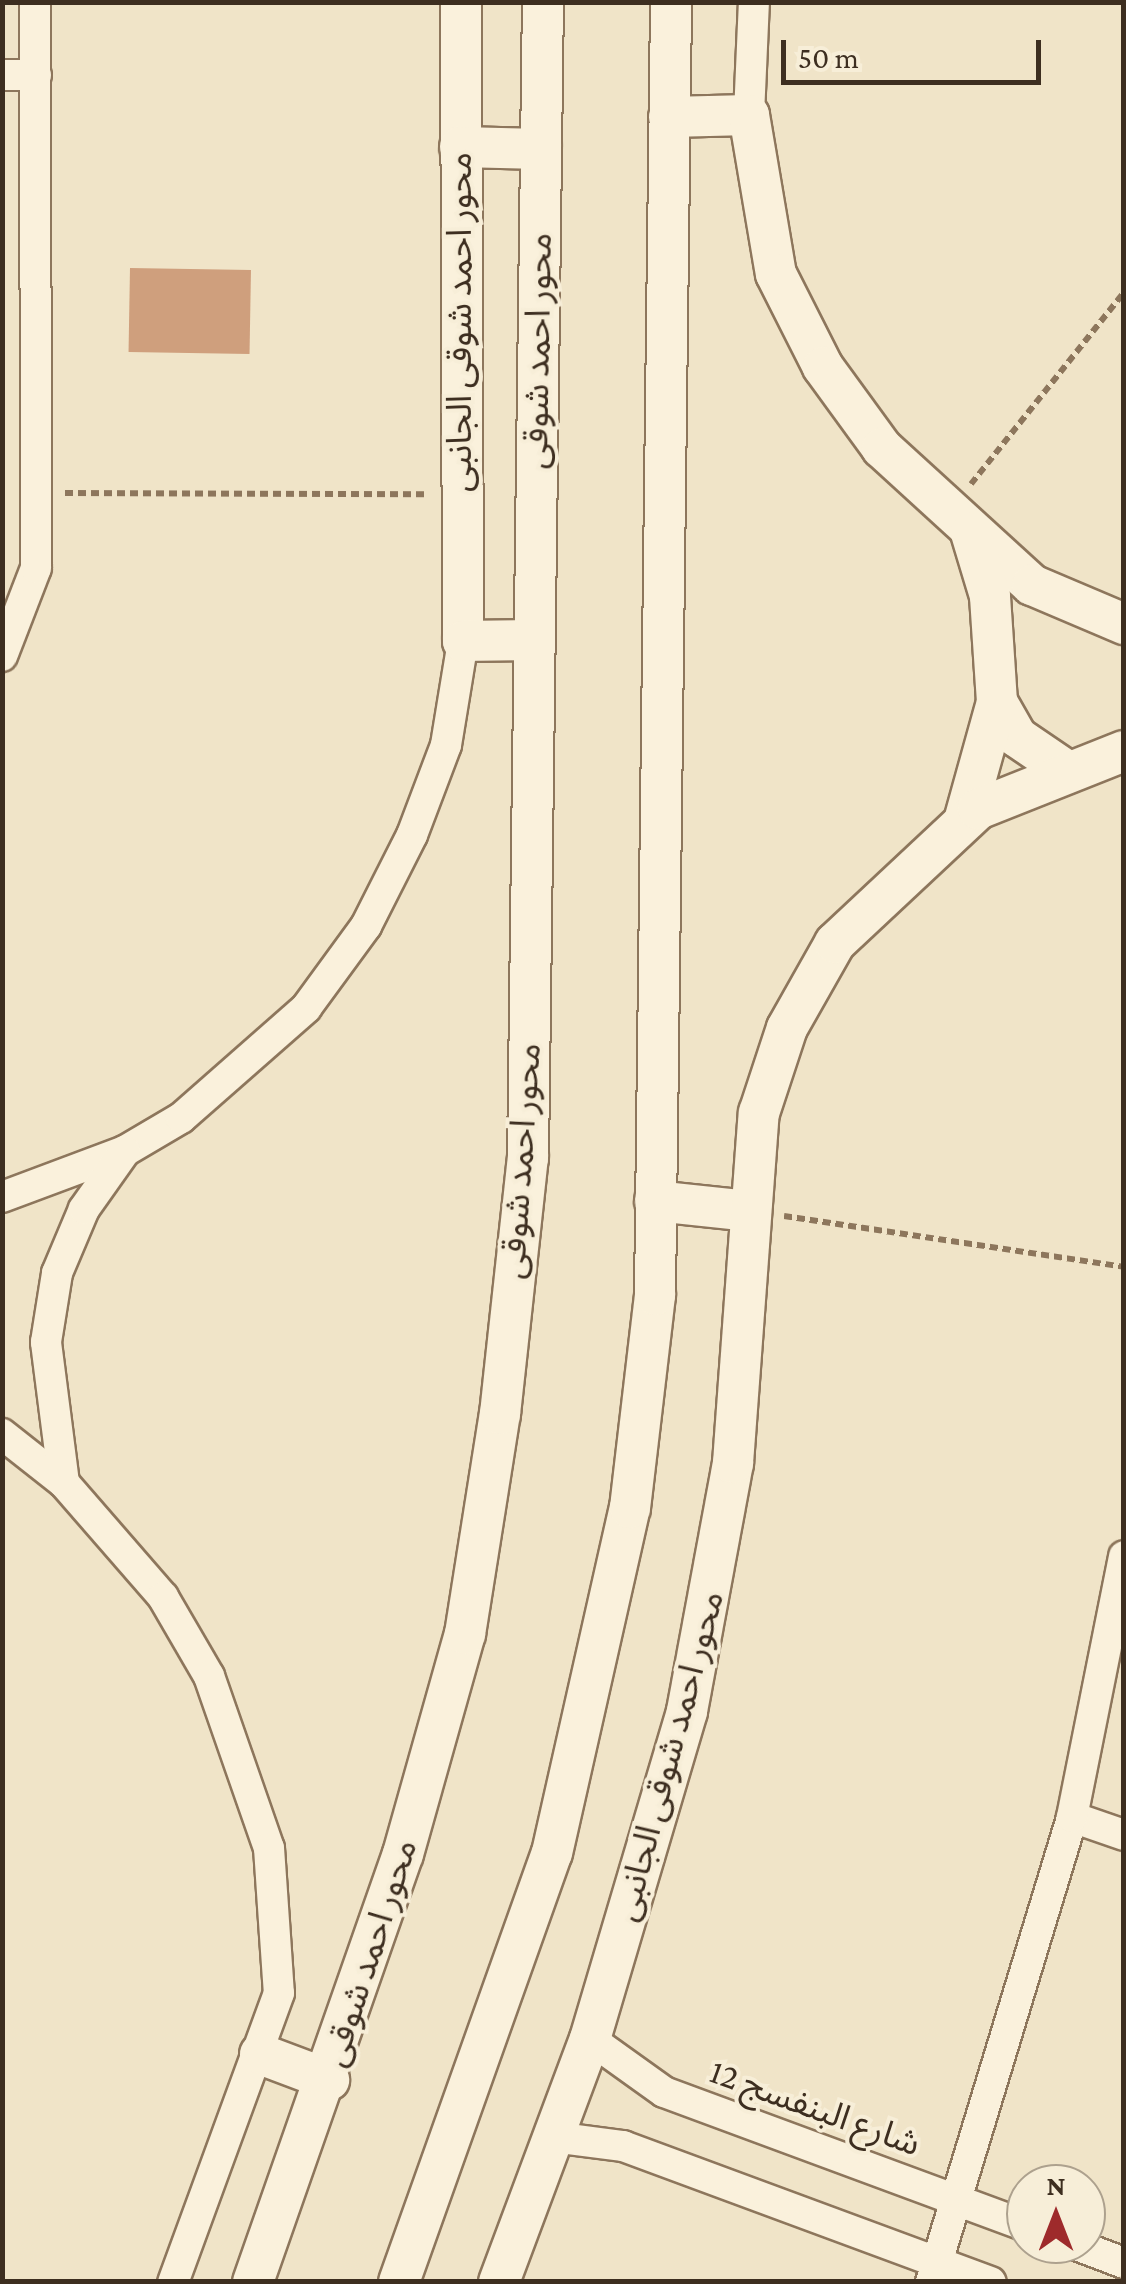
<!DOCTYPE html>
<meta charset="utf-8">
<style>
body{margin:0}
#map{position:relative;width:1126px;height:2284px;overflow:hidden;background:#f0e4c8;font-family:"Crimson Pro","Noto Sans Arabic",serif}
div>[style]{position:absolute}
.building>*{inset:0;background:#cf9f7d;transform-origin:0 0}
.path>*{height:6px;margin-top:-3px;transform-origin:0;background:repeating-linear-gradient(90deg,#8d765c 0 8px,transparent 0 13px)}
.roads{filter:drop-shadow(2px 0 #8d765c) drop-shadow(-2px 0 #8d765c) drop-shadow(0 2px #8d765c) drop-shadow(0 -2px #8d765c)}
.street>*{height:30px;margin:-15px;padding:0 15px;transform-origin:15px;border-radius:15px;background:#faf1dc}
.secondary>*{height:40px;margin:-20px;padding:0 20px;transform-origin:20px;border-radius:20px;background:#faf1dc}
span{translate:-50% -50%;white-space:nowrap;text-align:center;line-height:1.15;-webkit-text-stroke:8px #f7eed8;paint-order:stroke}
.street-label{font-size:35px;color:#3d2e20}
.frame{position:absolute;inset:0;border:5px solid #3d2e20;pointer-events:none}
.north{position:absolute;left:1006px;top:2164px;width:100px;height:100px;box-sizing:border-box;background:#f7eed8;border:2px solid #ada18e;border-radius:50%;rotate:0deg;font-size:28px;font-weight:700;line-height:40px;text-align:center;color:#3d2e20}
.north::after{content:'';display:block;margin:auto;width:35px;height:45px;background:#9e2a2b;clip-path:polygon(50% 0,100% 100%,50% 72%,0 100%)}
.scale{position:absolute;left:781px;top:40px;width:260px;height:45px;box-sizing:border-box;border:5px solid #3d2e20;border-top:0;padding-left:12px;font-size:30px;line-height:35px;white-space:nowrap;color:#3d2e20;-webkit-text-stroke:8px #f7eed8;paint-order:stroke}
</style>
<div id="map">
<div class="building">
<i style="left:130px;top:268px;width:121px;height:84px;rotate:1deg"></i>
</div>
<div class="path">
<i style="left:971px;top:484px;width:246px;rotate:-51.4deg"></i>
<i style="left:65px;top:493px;width:362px;rotate:0.2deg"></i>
<i style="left:784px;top:1216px;width:344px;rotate:8.5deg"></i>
</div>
<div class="roads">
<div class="street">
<i style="left:2px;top:75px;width:34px"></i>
<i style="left:749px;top:115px;width:113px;rotate:-87.5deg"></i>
<i style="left:2px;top:656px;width:94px;rotate:-68.9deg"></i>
<i style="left:36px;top:568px;width:566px;rotate:-90.1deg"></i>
<i style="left:2px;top:1197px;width:131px;rotate:-20.5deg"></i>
<i style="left:125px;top:1151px;width:65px;rotate:-30.5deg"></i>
<i style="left:181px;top:1118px;width:167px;rotate:-41.3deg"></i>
<i style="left:306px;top:1008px;width:102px;rotate:-53.8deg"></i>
<i style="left:366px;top:926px;width:102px;rotate:-63.2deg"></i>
<i style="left:412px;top:835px;width:96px;rotate:-69.3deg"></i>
<i style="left:446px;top:745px;width:105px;rotate:-80.7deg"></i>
<i style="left:2px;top:1434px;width:79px;rotate:38.3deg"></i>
<i style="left:64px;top:1483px;width:151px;rotate:49deg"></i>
<i style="left:163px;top:1597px;width:91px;rotate:59.8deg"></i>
<i style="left:209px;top:1676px;width:182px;rotate:70.8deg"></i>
<i style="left:269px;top:1848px;width:145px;rotate:86.1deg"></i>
<i style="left:279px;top:1993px;width:308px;rotate:110.1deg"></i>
<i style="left:64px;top:1483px;width:142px;rotate:-97.3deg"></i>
<i style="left:46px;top:1342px;width:70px;rotate:-80.9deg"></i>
<i style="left:57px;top:1273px;width:69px;rotate:-67.1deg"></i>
<i style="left:84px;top:1209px;width:71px;rotate:-54.7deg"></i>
<i style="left:1072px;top:1817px;width:55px;rotate:19.1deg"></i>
<i style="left:590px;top:2039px;width:91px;rotate:35.6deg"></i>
<i style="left:664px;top:2092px;width:386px;rotate:20.3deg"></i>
<i style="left:553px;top:2137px;width:71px;rotate:7.3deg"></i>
<i style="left:623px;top:2146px;width:392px;rotate:20.3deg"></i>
<i style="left:1074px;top:2244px;width:53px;rotate:20.8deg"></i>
<i style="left:931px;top:2282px;width:486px;rotate:-73.1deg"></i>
<i style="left:1072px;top:1817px;width:266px;rotate:-78.7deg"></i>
</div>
<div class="secondary">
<i style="left:461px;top:2px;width:639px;rotate:89.82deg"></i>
<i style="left:463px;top:641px;width:69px;rotate:-0.8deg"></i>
<i style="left:669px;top:117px;width:80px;rotate:-1.4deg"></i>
<i style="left:749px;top:115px;width:161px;rotate:80.4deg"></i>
<i style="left:776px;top:274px;width:104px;rotate:63.2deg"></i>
<i style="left:823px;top:367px;width:100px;rotate:53.9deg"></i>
<i style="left:882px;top:448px;width:203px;rotate:42.4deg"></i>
<i style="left:1032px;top:585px;width:100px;rotate:23deg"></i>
<i style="left:460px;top:147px;width:81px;rotate:1.4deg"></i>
<i style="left:997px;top:702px;width:40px;rotate:60.3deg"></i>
<i style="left:1017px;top:737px;width:60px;rotate:34.2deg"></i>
<i style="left:964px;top:821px;width:123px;rotate:-74.5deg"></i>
<i style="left:997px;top:702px;width:106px;rotate:-93.8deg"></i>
<i style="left:990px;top:596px;width:66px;rotate:-106.8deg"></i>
<i style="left:655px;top:1201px;width:95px;rotate:6.1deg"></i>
<i style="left:260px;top:2054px;width:74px;rotate:20.6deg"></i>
<i style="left:253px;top:2282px;width:454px;rotate:-70.7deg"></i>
<i style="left:403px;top:1854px;width:229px;rotate:-74.3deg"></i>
<i style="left:465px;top:1634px;width:223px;rotate:-81deg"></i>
<i style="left:500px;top:1414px;width:258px;rotate:-83.8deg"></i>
<i style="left:528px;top:1158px;width:1156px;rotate:-89.26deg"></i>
<i style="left:399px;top:2282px;width:455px;rotate:-70.4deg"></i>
<i style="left:552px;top:1853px;width:354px;rotate:-77.3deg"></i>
<i style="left:630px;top:1508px;width:214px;rotate:-83.3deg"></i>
<i style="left:655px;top:1295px;width:1293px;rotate:-89.29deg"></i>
<i style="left:499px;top:2282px;width:259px;rotate:-69.5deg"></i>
<i style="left:590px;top:2039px;width:342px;rotate:-73.5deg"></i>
<i style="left:687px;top:1711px;width:252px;rotate:-79.5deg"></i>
<i style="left:733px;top:1463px;width:351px;rotate:-85.8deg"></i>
<i style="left:759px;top:1113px;width:89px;rotate:-71.8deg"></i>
<i style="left:787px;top:1028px;width:98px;rotate:-60.5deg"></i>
<i style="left:835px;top:943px;width:196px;rotate:-43.1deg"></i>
<i style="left:978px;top:809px;width:157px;rotate:-21.7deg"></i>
</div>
</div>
<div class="street-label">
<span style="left:460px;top:322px;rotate:-90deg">محور احمد شوقى الجانبى</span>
<span style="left:538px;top:351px;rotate:-89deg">محور احمد شوقى</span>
<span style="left:521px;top:1161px;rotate:-86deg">محور احمد شوقى</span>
<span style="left:669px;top:1756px;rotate:-75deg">محور احمد شوقى الجانبى</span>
<span style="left:370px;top:1953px;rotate:-72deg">محور احمد شوقى</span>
<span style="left:815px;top:2108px;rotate:20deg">شارع البنفسج 12</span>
</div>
<div class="frame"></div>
<div class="north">N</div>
<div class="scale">50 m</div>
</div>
